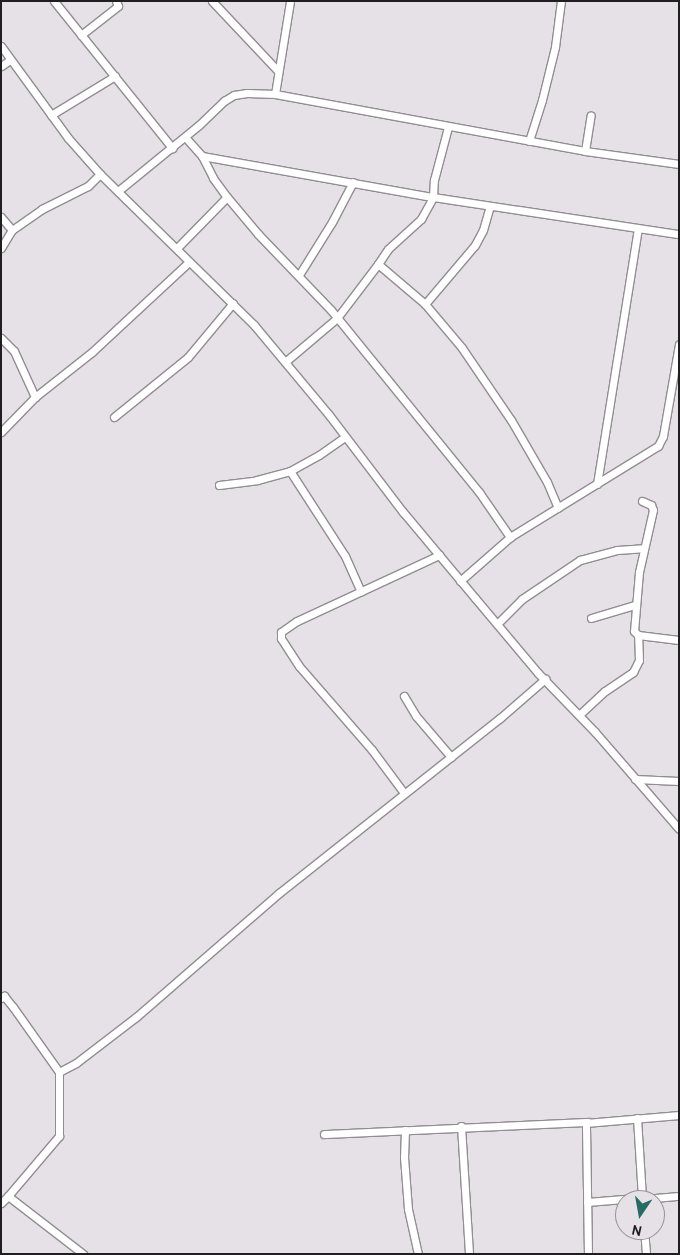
<!DOCTYPE html>
<style>
body{margin:0}
#map{position:relative;width:680px;height:1255px;overflow:hidden;background:#e6e1e6;font-family:Overpass,sans-serif}
div>[style]{position:absolute}
.roads{filter:drop-shadow(1px 0 #928d92) drop-shadow(-1px 0 #928d92) drop-shadow(0 1px #928d92) drop-shadow(0 -1px #928d92)}
.minor>*{height:7px;margin:-3.5px;padding:0 3.5px;transform-origin:3.5px;border-radius:3.5px;background:#fff}
span{translate:-50% -50%;white-space:nowrap;text-align:center;line-height:1.15;-webkit-text-stroke:4px #e6e1e6;paint-order:stroke}
.frame{position:absolute;inset:0;border:2px solid #201e20;pointer-events:none}
.north{position:absolute;left:615px;top:1190px;width:50px;height:50px;box-sizing:border-box;background:#e6e1e6;border:1px solid #979397;border-radius:50%;rotate:192deg;font-size:14px;font-weight:700;line-height:20px;text-align:center;color:#201e20}
.north::after{content:'';display:block;margin:auto;width:18px;height:22px;background:#266c62;clip-path:polygon(50% 0,100% 100%,50% 72%,0 100%)}
</style>
<div id="map">
<div class="roads">
<div class="minor">
<i style="left:54px;top:1px;width:189px;rotate:51.2deg"></i>
<i style="left:212px;top:1px;width:96px;rotate:46.7deg"></i>
<i style="left:81px;top:35px;width:47px;rotate:-38.1deg"></i>
<i style="left:118px;top:6px;width:5px;rotate:-112deg"></i>
<i style="left:1px;top:46px;width:114px;rotate:53.9deg"></i>
<i style="left:68px;top:138px;width:48px;rotate:48.4deg"></i>
<i style="left:100px;top:174px;width:216px;rotate:44.4deg"></i>
<i style="left:254px;top:325px;width:117px;rotate:50.2deg"></i>
<i style="left:329px;top:415px;width:122px;rotate:52.7deg"></i>
<i style="left:403px;top:512px;width:112px;rotate:50.1deg"></i>
<i style="left:475px;top:598px;width:98px;rotate:50deg"></i>
<i style="left:538px;top:673px;width:82px;rotate:46deg"></i>
<i style="left:595px;top:732px;width:128px;rotate:49.1deg"></i>
<i style="left:1px;top:66px;width:11px;rotate:-34deg"></i>
<i style="left:275px;top:94px;width:94px;rotate:-80.8deg"></i>
<i style="left:51px;top:115px;width:75px;rotate:-31.4deg"></i>
<i style="left:185px;top:137px;width:25px;rotate:48deg"></i>
<i style="left:202px;top:156px;width:235px;rotate:10.1deg"></i>
<i style="left:433px;top:197px;width:249px;rotate:8.6deg"></i>
<i style="left:529px;top:141px;width:43px;rotate:-72.4deg"></i>
<i style="left:542px;top:100px;width:55px;rotate:-76.2deg"></i>
<i style="left:555px;top:47px;width:46px;rotate:-82.6deg"></i>
<i style="left:585px;top:151px;width:36px;rotate:-81deg"></i>
<i style="left:202px;top:156px;width:25px;rotate:63deg"></i>
<i style="left:213px;top:178px;width:24px;rotate:54deg"></i>
<i style="left:227px;top:197px;width:48px;rotate:50deg"></i>
<i style="left:258px;top:234px;width:105px;rotate:46.2deg"></i>
<i style="left:331px;top:310px;width:235px;rotate:50.9deg"></i>
<i style="left:479px;top:492px;width:55px;rotate:55.4deg"></i>
<i style="left:118px;top:191px;width:104px;rotate:-39.2deg"></i>
<i style="left:199px;top:125px;width:35px;rotate:-44deg"></i>
<i style="left:224px;top:101px;width:12px;rotate:-31deg"></i>
<i style="left:234px;top:95px;width:13px;rotate:-9deg"></i>
<i style="left:247px;top:93px;width:28px;rotate:2deg"></i>
<i style="left:275px;top:94px;width:315px;rotate:10.4deg"></i>
<i style="left:585px;top:151px;width:95px;rotate:7.9deg"></i>
<i style="left:1px;top:217px;width:17px;rotate:50deg"></i>
<i style="left:1px;top:248px;width:21px;rotate:-59deg"></i>
<i style="left:12px;top:230px;width:37px;rotate:-35deg"></i>
<i style="left:42px;top:209px;width:51px;rotate:-26.6deg"></i>
<i style="left:88px;top:186px;width:17px;rotate:-45deg"></i>
<i style="left:177px;top:248px;width:71px;rotate:-45.6deg"></i>
<i style="left:378px;top:264px;width:18px;rotate:-56deg"></i>
<i style="left:388px;top:249px;width:45px;rotate:-42.3deg"></i>
<i style="left:421px;top:219px;width:25px;rotate:-61deg"></i>
<i style="left:433px;top:197px;width:17px;rotate:-87deg"></i>
<i style="left:434px;top:180px;width:55px;rotate:-75.2deg"></i>
<i style="left:299px;top:275px;width:62px;rotate:-58.1deg"></i>
<i style="left:332px;top:222px;width:45px;rotate:-62.3deg"></i>
<i style="left:425px;top:304px;width:77px;rotate:-49.7deg"></i>
<i style="left:475px;top:245px;width:17px;rotate:-62deg"></i>
<i style="left:483px;top:230px;width:25px;rotate:-74deg"></i>
<i style="left:1px;top:338px;width:18px;rotate:45deg"></i>
<i style="left:14px;top:351px;width:51px;rotate:65.5deg"></i>
<i style="left:285px;top:362px;width:68px;rotate:-40.2deg"></i>
<i style="left:337px;top:318px;width:68px;rotate:-52.8deg"></i>
<i style="left:378px;top:264px;width:62px;rotate:40.4deg"></i>
<i style="left:425px;top:304px;width:57px;rotate:49.9deg"></i>
<i style="left:462px;top:348px;width:87px;rotate:55.8deg"></i>
<i style="left:511px;top:420px;width:72px;rotate:59.9deg"></i>
<i style="left:547px;top:482px;width:28px;rotate:67deg"></i>
<i style="left:114px;top:417px;width:95px;rotate:-39deg"></i>
<i style="left:188px;top:357px;width:70px;rotate:-50.2deg"></i>
<i style="left:1px;top:432px;width:49px;rotate:-45.8deg"></i>
<i style="left:35px;top:397px;width:73px;rotate:-38.3deg"></i>
<i style="left:92px;top:352px;width:132px;rotate:-42.9deg"></i>
<i style="left:290px;top:471px;width:101px;rotate:57.1deg"></i>
<i style="left:345px;top:556px;width:39px;rotate:66deg"></i>
<i style="left:597px;top:484px;width:258px;rotate:-80.9deg"></i>
<i style="left:219px;top:485px;width:38px;rotate:-7deg"></i>
<i style="left:257px;top:480px;width:34px;rotate:-15deg"></i>
<i style="left:290px;top:471px;width:33px;rotate:-29deg"></i>
<i style="left:319px;top:455px;width:32px;rotate:-35deg"></i>
<i style="left:642px;top:501px;width:10px;rotate:24deg"></i>
<i style="left:651px;top:505px;width:5px;rotate:68deg"></i>
<i style="left:653px;top:510px;width:64px;rotate:102.7deg"></i>
<i style="left:639px;top:572px;width:59px;rotate:94.8deg"></i>
<i style="left:634px;top:631px;width:6px;rotate:45deg"></i>
<i style="left:638px;top:635px;width:41px;rotate:7deg"></i>
<i style="left:460px;top:581px;width:67px;rotate:-41.3deg"></i>
<i style="left:510px;top:537px;width:174px;rotate:-31.6deg"></i>
<i style="left:658px;top:446px;width:11px;rotate:-63deg"></i>
<i style="left:663px;top:436px;width:93px;rotate:-80.1deg"></i>
<i style="left:591px;top:618px;width:46px;rotate:-16.5deg"></i>
<i style="left:497px;top:624px;width:35px;rotate:-45deg"></i>
<i style="left:522px;top:599px;width:70px;rotate:-33.9deg"></i>
<i style="left:580px;top:560px;width:38px;rotate:-15deg"></i>
<i style="left:617px;top:550px;width:26px;rotate:-4deg"></i>
<i style="left:404px;top:696px;width:23px;rotate:59deg"></i>
<i style="left:416px;top:716px;width:54px;rotate:49.5deg"></i>
<i style="left:579px;top:715px;width:35px;rotate:-43deg"></i>
<i style="left:605px;top:691px;width:34px;rotate:-34deg"></i>
<i style="left:633px;top:672px;width:13px;rotate:-63deg"></i>
<i style="left:639px;top:660px;width:25px;rotate:-92deg"></i>
<i style="left:635px;top:779px;width:44px;rotate:2.6deg"></i>
<i style="left:404px;top:793px;width:54px;rotate:-126.7deg"></i>
<i style="left:372px;top:750px;width:111px;rotate:-131deg"></i>
<i style="left:299px;top:666px;width:33px;rotate:-123deg"></i>
<i style="left:281px;top:638px;width:6px;rotate:-90deg"></i>
<i style="left:281px;top:632px;width:19px;rotate:-35deg"></i>
<i style="left:297px;top:621px;width:157px;rotate:-24.9deg"></i>
<i style="left:1px;top:998px;width:4px;rotate:-34deg"></i>
<i style="left:4px;top:996px;width:14px;rotate:51deg"></i>
<i style="left:13px;top:1007px;width:80px;rotate:54.7deg"></i>
<i style="left:637px;top:1118px;width:80px;rotate:86.4deg"></i>
<i style="left:461px;top:1126px;width:128px;rotate:86.4deg"></i>
<i style="left:405px;top:1130px;width:27px;rotate:92deg"></i>
<i style="left:404px;top:1157px;width:52px;rotate:85.6deg"></i>
<i style="left:408px;top:1209px;width:46px;rotate:77.5deg"></i>
<i style="left:324px;top:1134px;width:264px;rotate:-2.6deg"></i>
<i style="left:8px;top:1196px;width:79px;rotate:-49.6deg"></i>
<i style="left:59px;top:1136px;width:64px;rotate:-90deg"></i>
<i style="left:59px;top:1072px;width:19px;rotate:-28deg"></i>
<i style="left:76px;top:1063px;width:76px;rotate:-37.5deg"></i>
<i style="left:136px;top:1017px;width:189px;rotate:-40.9deg"></i>
<i style="left:279px;top:893px;width:282px;rotate:-38.4deg"></i>
<i style="left:500px;top:718px;width:60px;rotate:-40.9deg"></i>
<i style="left:643px;top:1199px;width:36px;rotate:-5deg"></i>
<i style="left:587px;top:1202px;width:49px;rotate:-4.7deg"></i>
<i style="left:636px;top:1198px;width:7px;rotate:16deg"></i>
<i style="left:1px;top:1203px;width:10px;rotate:-45deg"></i>
<i style="left:8px;top:1196px;width:95px;rotate:37.7deg"></i>
<i style="left:644px;top:1230px;width:24px;rotate:85deg"></i>
<i style="left:588px;top:1254px;width:131px;rotate:-90.9deg"></i>
<i style="left:586px;top:1123px;width:93px;rotate:-4.9deg"></i>
</div>
</div>
<div class="frame"></div>
<div class="north">N</div>
</div>
